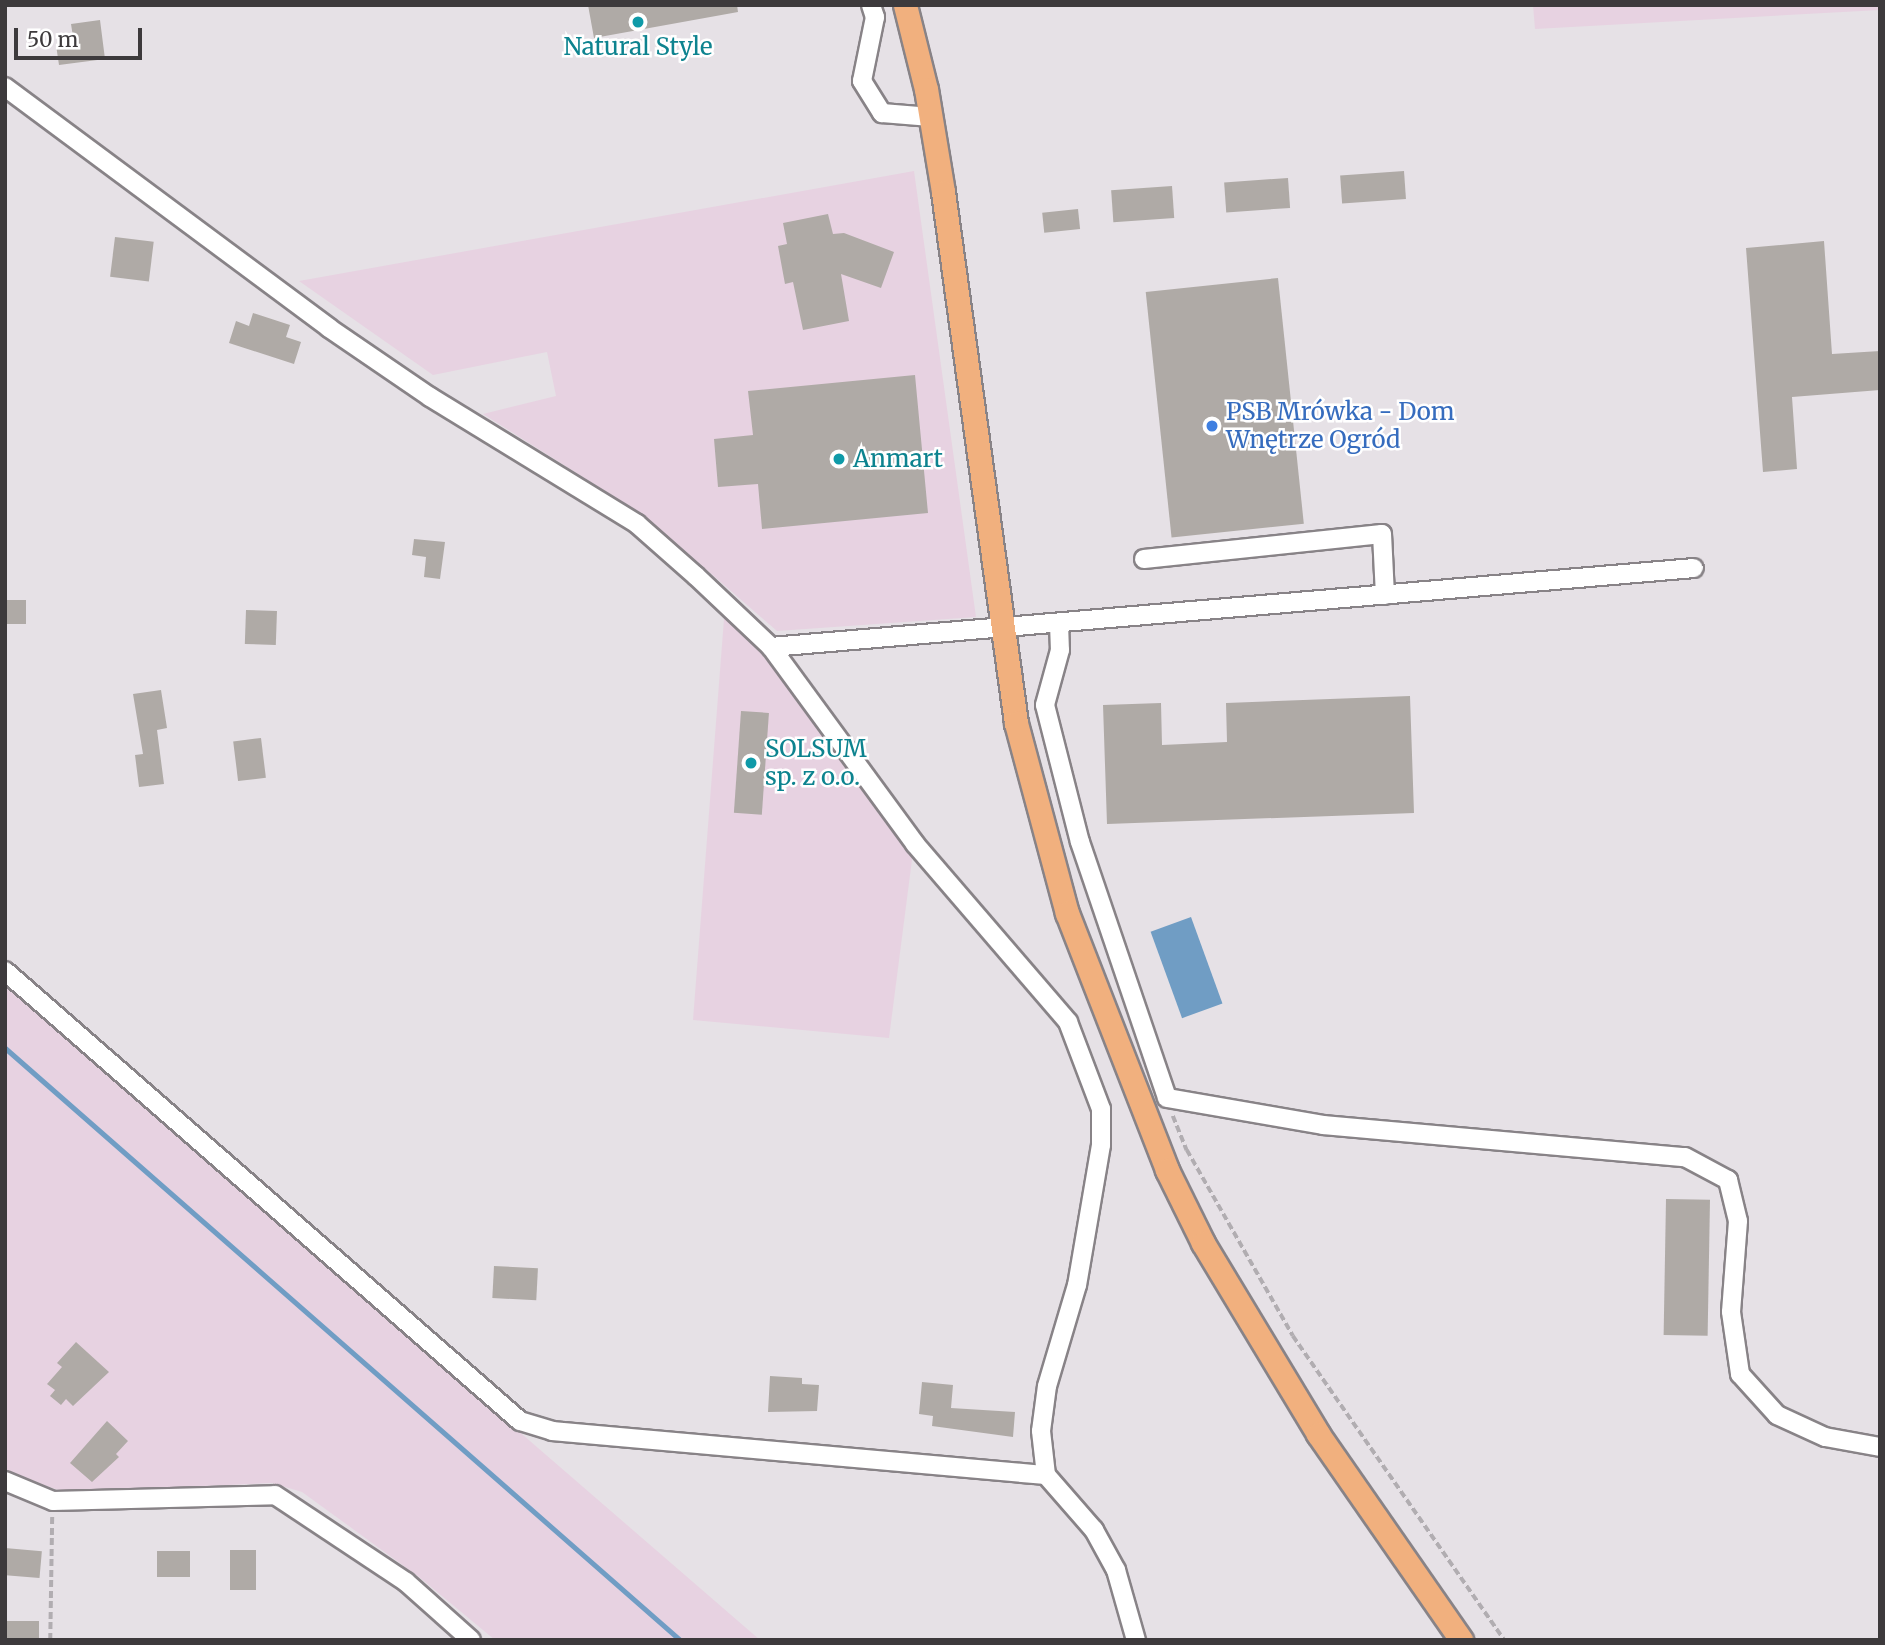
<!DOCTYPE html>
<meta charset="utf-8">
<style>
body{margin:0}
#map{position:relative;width:1885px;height:1645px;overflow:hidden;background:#e6e1e6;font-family:Merriweather,serif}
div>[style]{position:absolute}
.industrial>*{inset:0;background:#e7d2e1}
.water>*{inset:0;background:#709dc4;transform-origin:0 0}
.stream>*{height:5px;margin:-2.5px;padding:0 2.5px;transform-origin:2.5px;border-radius:2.5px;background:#709dc4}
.building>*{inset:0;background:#afaaa6;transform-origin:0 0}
.path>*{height:3.5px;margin-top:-1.75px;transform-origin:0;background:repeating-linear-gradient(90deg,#b1adb1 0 7px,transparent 0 10.5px)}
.roads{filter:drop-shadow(2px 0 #888387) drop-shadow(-2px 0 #888387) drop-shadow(0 2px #888387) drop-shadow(0 -2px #888387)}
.minor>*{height:18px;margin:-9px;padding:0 9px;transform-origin:9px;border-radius:9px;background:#fff}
.major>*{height:23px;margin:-11.5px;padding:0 11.5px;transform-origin:11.5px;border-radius:11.5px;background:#f1b07e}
.dots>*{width:19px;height:19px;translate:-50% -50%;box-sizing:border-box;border:4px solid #fff;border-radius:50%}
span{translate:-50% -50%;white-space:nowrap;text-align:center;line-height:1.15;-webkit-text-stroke:5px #fff;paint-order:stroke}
.culture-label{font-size:24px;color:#0d838f}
.left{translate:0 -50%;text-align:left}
.shop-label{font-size:24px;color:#366cbe}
.frame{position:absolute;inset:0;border:7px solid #3d3a3c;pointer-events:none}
.scale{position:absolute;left:14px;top:28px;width:128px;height:32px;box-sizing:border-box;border:4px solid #3d3a3c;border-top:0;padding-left:9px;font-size:21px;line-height:24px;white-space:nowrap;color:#3d3a3c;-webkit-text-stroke:5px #fff;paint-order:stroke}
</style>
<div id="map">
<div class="industrial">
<i style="clip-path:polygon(1533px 5px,1880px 5px,1880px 10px,1535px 29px)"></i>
<i style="clip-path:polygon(914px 171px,976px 617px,777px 631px,646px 517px,483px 414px,556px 396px,547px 352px,433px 375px,299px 281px)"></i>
<i style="clip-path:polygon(725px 606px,913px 852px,889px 1038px,693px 1020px)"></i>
<i style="clip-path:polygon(5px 983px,271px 1217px,760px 1640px,495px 1640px,419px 1577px,302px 1492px,272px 1483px,65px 1492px,5px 1473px)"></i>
</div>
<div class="water">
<i style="left:1191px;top:917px;width:92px;height:43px;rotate:70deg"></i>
</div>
<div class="stream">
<i style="left:5px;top:1048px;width:898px;rotate:41.25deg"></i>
</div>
<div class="building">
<i style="clip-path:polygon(588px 5px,737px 5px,738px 12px,594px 38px)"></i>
<i style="clip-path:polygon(100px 20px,105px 59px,59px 65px,56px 45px,74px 43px,71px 24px)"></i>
<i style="left:1404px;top:171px;width:28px;height:64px;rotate:86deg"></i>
<i style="left:1288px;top:178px;width:30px;height:64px;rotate:86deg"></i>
<i style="left:1172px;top:186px;width:32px;height:61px;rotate:86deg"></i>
<i style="left:1078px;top:209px;width:20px;height:36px;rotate:84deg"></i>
<i style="clip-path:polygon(828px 214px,833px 234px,844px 233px,894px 252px,881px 288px,841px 274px,849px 321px,803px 330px,793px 282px,785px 284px,778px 246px,787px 244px,783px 223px)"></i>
<i style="left:115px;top:237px;width:39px;height:40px;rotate:7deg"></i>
<i style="clip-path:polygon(1824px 241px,1832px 354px,1880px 351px,1880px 390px,1792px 397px,1797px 469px,1763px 472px,1746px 248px)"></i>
<i style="left:1278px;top:278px;width:247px;height:133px;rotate:84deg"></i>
<i style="clip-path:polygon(253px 313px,290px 325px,286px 337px,301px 342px,294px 364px,229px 343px,236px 321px,249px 326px)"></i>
<i style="clip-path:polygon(915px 375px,928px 513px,762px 529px,758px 484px,718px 487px,714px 439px,753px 435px,748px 391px)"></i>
<i style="clip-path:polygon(414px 539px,445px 542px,440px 579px,424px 577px,426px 557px,412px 555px)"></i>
<i style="left:5px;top:600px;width:21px;height:24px"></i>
<i style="left:246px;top:610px;width:31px;height:34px;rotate:2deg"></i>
<i style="clip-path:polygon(161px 690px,167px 728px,157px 730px,164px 784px,139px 787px,135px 755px,143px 754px,133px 694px)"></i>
<i style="clip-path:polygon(1410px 696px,1414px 813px,1107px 824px,1103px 705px,1161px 703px,1162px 745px,1227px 742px,1226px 703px)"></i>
<i style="left:741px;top:711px;width:28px;height:102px;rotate:4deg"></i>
<i style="left:261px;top:738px;width:40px;height:28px;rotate:83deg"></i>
<i style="left:1666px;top:1199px;width:44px;height:136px;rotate:1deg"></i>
<i style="left:494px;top:1266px;width:44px;height:32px;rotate:3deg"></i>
<i style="clip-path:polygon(76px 1342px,109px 1372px,73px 1406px,66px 1399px,61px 1405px,50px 1396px,55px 1390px,47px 1384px,62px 1367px,57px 1363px)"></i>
<i style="clip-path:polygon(770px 1376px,802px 1378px,802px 1384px,819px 1385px,817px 1411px,768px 1412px)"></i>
<i style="clip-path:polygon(922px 1382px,953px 1385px,951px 1408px,1015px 1412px,1013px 1437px,932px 1426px,933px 1416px,919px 1414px)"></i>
<i style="clip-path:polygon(107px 1421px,128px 1441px,116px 1454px,119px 1457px,92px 1482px,70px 1463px)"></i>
<i style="left:5px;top:1548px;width:37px;height:27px;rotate:5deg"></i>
<i style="left:230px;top:1550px;width:26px;height:40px"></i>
<i style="left:190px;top:1551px;width:26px;height:33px;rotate:90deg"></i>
<i style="left:5px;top:1621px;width:34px;height:19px"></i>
</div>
<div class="path">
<i style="left:1173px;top:1116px;width:37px;rotate:68deg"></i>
<i style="left:1187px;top:1150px;width:214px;rotate:60.3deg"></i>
<i style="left:1293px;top:1336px;width:370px;rotate:55.2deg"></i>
<i style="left:50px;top:1640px;width:124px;rotate:-89.1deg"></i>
</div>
<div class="roads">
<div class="minor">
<i style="left:871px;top:5px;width:13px;rotate:72deg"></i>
<i style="left:875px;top:17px;width:65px;rotate:101.5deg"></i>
<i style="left:862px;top:81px;width:38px;rotate:58deg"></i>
<i style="left:882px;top:113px;width:49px;rotate:4.7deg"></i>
<i style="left:5px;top:87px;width:404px;rotate:36.6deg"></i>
<i style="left:329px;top:328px;width:122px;rotate:34.3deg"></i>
<i style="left:430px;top:397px;width:243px;rotate:31.5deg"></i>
<i style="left:637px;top:524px;width:79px;rotate:41.4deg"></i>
<i style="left:696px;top:576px;width:103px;rotate:43.4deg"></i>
<i style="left:771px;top:647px;width:244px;rotate:53.8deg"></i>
<i style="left:915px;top:844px;width:235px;rotate:49.3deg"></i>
<i style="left:1068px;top:1022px;width:93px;rotate:69.2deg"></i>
<i style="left:1101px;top:1109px;width:36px;rotate:90deg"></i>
<i style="left:1101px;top:1145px;width:142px;rotate:99.7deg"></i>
<i style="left:1077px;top:1285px;width:105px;rotate:106.5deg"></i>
<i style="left:1047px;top:1386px;width:45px;rotate:97.6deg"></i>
<i style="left:1041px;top:1431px;width:44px;rotate:83.5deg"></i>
<i style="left:1046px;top:1475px;width:73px;rotate:48.9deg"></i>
<i style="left:1094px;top:1530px;width:46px;rotate:61.2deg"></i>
<i style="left:1116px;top:1570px;width:73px;rotate:74.1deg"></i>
<i style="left:1144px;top:559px;width:239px;rotate:-6deg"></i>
<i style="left:1382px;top:534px;width:61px;rotate:87.2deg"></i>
<i style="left:1059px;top:623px;width:27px;rotate:88deg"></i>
<i style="left:1060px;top:650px;width:57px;rotate:105.3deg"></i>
<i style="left:1045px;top:705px;width:141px;rotate:75.7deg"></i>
<i style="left:1080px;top:842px;width:270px;rotate:71.2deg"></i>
<i style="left:1167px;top:1098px;width:158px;rotate:9.8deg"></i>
<i style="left:1323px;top:1125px;width:363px;rotate:5.1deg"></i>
<i style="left:1685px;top:1157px;width:49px;rotate:28.1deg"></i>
<i style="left:1728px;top:1180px;width:42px;rotate:76.3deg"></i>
<i style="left:1738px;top:1221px;width:91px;rotate:94.4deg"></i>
<i style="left:1731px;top:1312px;width:63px;rotate:81.7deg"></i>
<i style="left:1740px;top:1374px;width:55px;rotate:47.9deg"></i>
<i style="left:1777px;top:1415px;width:53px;rotate:24.6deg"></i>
<i style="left:1825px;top:1437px;width:56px;rotate:10.3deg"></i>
<i style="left:771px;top:647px;width:926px;rotate:-4.89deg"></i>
<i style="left:5px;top:971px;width:684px;rotate:41.15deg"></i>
<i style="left:520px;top:1421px;width:34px;rotate:17deg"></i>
<i style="left:552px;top:1431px;width:496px;rotate:5.1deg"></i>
<i style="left:5px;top:1481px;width:52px;rotate:22.6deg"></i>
<i style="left:53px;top:1501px;width:222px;rotate:-1.5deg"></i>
<i style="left:275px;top:1495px;width:157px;rotate:33.6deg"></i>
<i style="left:406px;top:1582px;width:87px;rotate:41.7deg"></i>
</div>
<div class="major">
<i style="left:905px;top:5px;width:87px;rotate:76deg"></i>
<i style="left:926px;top:89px;width:104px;rotate:80.6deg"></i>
<i style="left:943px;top:192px;width:536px;rotate:82.17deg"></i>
<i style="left:1016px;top:723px;width:197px;rotate:75deg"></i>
<i style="left:1067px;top:913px;width:276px;rotate:68.7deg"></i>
<i style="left:1167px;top:1170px;width:81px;rotate:63.7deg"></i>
<i style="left:1203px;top:1243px;width:223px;rotate:58.9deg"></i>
<i style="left:1318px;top:1434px;width:251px;rotate:55.2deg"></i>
</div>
</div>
<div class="dots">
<i style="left:638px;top:22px;background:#0f9aa8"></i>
<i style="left:1212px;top:426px;background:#3f7fe0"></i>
<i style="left:839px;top:459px;background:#0f9aa8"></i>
<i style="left:751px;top:763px;background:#0f9aa8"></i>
</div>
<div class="culture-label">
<span style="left:638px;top:47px">Natural Style</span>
<span class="left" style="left:853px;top:459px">Anmart</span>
<span class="left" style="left:765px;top:763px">SOLSUM<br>sp. z o.o.</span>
</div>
<div class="shop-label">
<span class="left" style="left:1226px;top:426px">PSB Mrówka - Dom<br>Wnętrze Ogród</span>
</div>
<div class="frame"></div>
<div class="scale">50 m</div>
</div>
